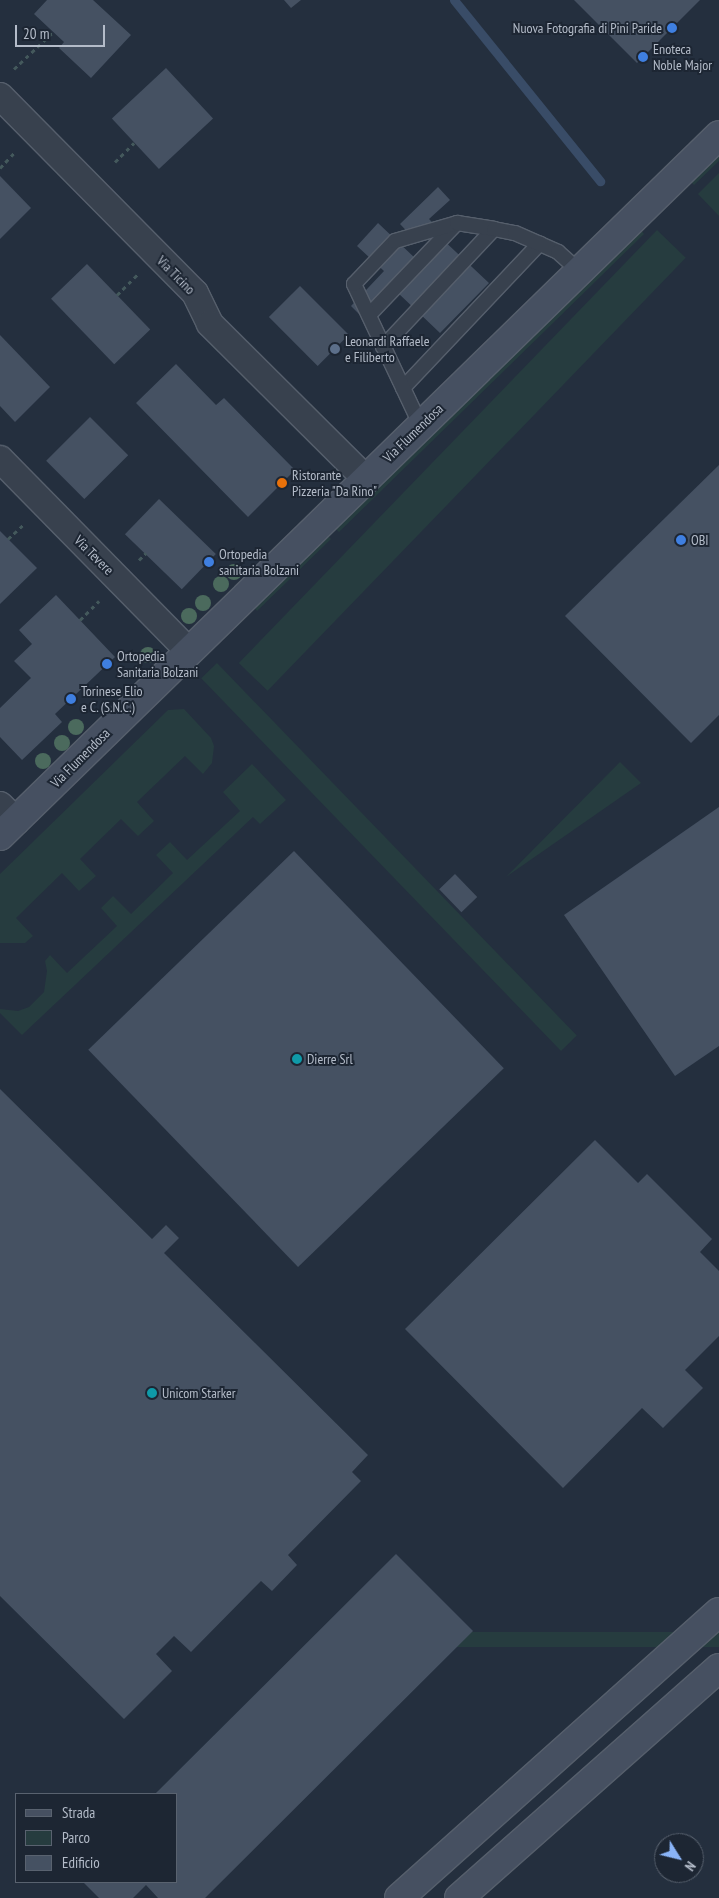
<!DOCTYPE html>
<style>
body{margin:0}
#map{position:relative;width:719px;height:1898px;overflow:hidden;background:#242f3e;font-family:"PT Sans Narrow",sans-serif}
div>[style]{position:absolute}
.green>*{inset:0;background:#263c3f;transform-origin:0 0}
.stream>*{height:9px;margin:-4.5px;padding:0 4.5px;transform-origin:4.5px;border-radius:4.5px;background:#394c67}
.building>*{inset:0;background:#455162;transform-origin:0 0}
.path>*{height:3px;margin-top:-1.5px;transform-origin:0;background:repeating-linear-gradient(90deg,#44595c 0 4px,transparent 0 8px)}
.roads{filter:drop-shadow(1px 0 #565f6c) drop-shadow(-1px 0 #565f6c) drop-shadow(0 1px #565f6c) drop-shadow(0 -1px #565f6c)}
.lane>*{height:14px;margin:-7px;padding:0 7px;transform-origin:7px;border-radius:7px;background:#38414e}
.street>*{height:26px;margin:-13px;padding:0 13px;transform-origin:13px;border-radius:13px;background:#38414e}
.secondary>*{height:28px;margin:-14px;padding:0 14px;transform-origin:14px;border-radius:14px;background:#465061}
.trees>*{width:16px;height:16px;margin:-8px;border-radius:50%;background:#4b6a5d}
.dots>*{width:14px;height:14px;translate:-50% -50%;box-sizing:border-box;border:2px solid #1d2633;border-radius:50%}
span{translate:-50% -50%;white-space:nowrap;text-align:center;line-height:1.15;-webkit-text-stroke:4px #1d2633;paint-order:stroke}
.poi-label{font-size:14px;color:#b4bcc9}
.right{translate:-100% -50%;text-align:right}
.left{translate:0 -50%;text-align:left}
.street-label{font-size:14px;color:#b4bcc9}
.legend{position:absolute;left:15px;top:1793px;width:162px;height:90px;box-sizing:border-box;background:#1d2633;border:1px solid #59626f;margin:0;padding:6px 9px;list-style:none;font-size:15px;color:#b4bcc9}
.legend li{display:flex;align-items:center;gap:10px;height:25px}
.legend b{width:25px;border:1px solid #59626f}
.north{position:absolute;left:654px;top:1833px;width:50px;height:50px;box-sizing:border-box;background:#1d2633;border:1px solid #59626f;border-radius:50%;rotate:126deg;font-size:14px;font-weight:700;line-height:20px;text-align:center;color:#b4bcc9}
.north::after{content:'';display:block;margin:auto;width:18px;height:22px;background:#8ab4f8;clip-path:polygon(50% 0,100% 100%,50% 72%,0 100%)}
.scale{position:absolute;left:15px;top:25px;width:90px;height:22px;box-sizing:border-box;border:2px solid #b4bcc9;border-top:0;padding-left:6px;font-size:15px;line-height:18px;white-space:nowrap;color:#b4bcc9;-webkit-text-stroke:4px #1d2633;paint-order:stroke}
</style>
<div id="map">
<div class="green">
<i style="clip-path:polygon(719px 154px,719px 161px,694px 185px,691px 182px)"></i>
<i style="clip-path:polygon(719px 173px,719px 216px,698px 194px)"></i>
<i style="clip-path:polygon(641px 230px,644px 234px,339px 532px,336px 529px)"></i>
<i style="left:657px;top:230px;width:40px;height:602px;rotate:44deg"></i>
<i style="clip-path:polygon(328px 536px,331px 539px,257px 611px,254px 607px)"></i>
<i style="left:217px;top:663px;width:518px;height:22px;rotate:46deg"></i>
<i style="clip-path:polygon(184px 709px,211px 738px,214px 746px,212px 763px,203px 774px,185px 756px,137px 802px,154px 821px,138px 836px,121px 819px,80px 859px,96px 876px,79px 891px,62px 873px,16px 918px,33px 936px,25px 943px,0 943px,0 874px,168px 710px)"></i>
<i style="clip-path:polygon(620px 762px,641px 783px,506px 877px)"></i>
<i style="clip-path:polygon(252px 764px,286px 800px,260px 824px,253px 817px,22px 1035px,0 1013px,0 1009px,18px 1011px,29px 1007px,44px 992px,47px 971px,45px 961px,50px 955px,67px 973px,117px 926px,101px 908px,113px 896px,131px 914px,173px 873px,156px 855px,170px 842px,187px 860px,240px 811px,223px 792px)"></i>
<i style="left:719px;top:1632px;width:15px;height:400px;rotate:90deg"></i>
</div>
<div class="stream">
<i style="left:454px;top:0;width:233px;rotate:51.1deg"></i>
</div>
<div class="building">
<i style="clip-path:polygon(47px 0,93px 0,131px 35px,91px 78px,59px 48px,64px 42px,34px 14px)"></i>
<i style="clip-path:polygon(284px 0,301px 0,291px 8px)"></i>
<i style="clip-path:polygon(574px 0,700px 0,637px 63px)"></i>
<i style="left:166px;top:68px;width:69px;height:74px;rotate:47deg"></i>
<i style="clip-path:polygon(0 176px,31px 208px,0 239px)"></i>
<i style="clip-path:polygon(438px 187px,450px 200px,429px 219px,434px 224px,416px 241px,400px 224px)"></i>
<i style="clip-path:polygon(378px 223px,416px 259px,439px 236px,489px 283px,440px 333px,397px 292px,368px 323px,351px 306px,384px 271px,357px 246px)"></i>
<i style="left:87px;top:264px;width:91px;height:50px;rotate:46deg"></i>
<i style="left:300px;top:286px;width:69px;height:44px;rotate:45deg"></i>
<i style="clip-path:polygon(0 335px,50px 387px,15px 422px,0 406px)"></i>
<i style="clip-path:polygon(176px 364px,216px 405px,224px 398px,295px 470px,248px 517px,136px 403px)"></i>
<i style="left:90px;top:417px;width:54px;height:62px;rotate:45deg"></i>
<i style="clip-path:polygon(719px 465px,719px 715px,691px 743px,565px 616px)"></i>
<i style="left:159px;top:499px;width:79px;height:49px;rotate:44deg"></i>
<i style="clip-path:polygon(0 531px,37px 568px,0 604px)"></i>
<i style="clip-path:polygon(56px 595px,115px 657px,55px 714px,62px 722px,22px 760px,0 737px,0 708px,31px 678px,14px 661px,32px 644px,19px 630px)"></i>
<i style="clip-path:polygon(719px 807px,719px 1046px,675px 1076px,564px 915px)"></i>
<i style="left:294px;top:851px;width:302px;height:286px;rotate:46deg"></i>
<i style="left:455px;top:874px;width:32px;height:22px;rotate:46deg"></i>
<i style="clip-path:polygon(0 1089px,152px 1239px,166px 1225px,179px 1238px,164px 1253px,368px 1455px,352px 1472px,361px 1481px,288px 1555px,297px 1565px,272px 1591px,261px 1581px,191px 1652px,174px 1636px,156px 1654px,172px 1671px,124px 1719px,0 1596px)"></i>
<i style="clip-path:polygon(595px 1140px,638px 1183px,647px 1174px,712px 1239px,700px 1252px,719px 1271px,719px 1336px,685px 1370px,703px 1388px,663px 1428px,642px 1408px,563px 1488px,405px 1329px)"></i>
<i style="clip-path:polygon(396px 1554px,473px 1631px,205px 1898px,158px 1898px,146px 1885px,133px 1898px,99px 1898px,83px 1882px,176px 1882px,176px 1794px,155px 1794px)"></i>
</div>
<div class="path">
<i style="left:14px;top:69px;width:54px;rotate:-43.5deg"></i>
<i style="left:115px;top:162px;width:27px;rotate:-45deg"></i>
<i style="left:0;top:168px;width:22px;rotate:-47deg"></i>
<i style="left:117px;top:295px;width:30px;rotate:-45deg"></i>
<i style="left:8px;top:539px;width:22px;rotate:-43deg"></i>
<i style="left:139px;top:560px;width:10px;rotate:-45deg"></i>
<i style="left:80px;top:620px;width:27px;rotate:-45deg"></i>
</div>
<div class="roads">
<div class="lane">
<i style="left:369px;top:315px;width:126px;rotate:-46.3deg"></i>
<i style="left:383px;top:347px;width:162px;rotate:-46.8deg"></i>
<i style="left:403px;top:388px;width:199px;rotate:-46.6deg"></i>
<i style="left:421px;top:426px;width:157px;rotate:-115.3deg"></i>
<i style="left:354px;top:284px;width:59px;rotate:-46.4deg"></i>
<i style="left:395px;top:241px;width:65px;rotate:-16.2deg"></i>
<i style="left:457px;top:223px;width:37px;rotate:9deg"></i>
<i style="left:494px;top:229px;width:21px;rotate:11deg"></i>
<i style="left:515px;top:233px;width:47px;rotate:23.8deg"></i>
<i style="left:558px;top:252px;width:28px;rotate:42deg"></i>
</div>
<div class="street">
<i style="left:0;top:96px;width:277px;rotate:45.3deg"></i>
<i style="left:195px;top:293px;width:34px;rotate:64deg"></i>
<i style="left:210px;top:324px;width:220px;rotate:44.8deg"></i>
<i style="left:0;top:459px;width:269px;rotate:45.5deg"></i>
<i style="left:0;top:805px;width:23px;rotate:45deg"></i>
</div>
<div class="secondary">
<i style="left:0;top:836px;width:1004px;rotate:-44.27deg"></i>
<i style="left:399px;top:1898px;width:429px;rotate:-41.8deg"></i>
<i style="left:459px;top:1898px;width:347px;rotate:-41.5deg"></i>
</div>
</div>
<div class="trees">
<i style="left:234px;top:572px"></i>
<i style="left:221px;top:584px"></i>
<i style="left:203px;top:603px"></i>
<i style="left:189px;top:616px"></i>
<i style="left:148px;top:655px"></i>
<i style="left:76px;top:727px"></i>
<i style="left:62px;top:743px"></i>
<i style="left:43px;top:761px"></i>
</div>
<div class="dots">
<i style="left:672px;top:28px;background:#3f7fe0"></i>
<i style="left:643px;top:57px;background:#3f7fe0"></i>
<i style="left:335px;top:349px;background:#5c6f8a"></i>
<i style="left:282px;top:483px;background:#e8710a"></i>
<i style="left:681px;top:540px;background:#3f7fe0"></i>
<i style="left:209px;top:562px;background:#3f7fe0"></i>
<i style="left:107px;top:664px;background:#3f7fe0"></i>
<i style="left:71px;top:699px;background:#3f7fe0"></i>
<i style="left:297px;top:1059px;background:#0f9aa8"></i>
<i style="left:152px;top:1393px;background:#0f9aa8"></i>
</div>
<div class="poi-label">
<span class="right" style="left:662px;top:28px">Nuova Fotografia di Pini Paride</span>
<span class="left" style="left:653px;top:57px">Enoteca<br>Noble Major</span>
<span class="left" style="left:345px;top:349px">Leonardi Raffaele<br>e Filiberto</span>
<span class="left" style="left:292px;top:483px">Ristorante<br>Pizzeria "Da Rino"</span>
<span class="left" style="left:691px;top:540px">OBI</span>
<span class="left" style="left:219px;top:562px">Ortopedia<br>sanitaria Bolzani</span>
<span class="left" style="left:117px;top:664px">Ortopedia<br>Sanitaria Bolzani</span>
<span class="left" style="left:81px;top:699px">Torinese Elio<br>e C. (S.N.C.)</span>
<span class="left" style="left:307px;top:1059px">Dierre Srl</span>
<span class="left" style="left:162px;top:1393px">Unicom Starker</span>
</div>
<div class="street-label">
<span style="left:176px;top:275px;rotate:45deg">Via Ticino</span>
<span style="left:413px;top:433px;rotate:-44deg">Via Flumendosa</span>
<span style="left:94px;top:555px;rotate:45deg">Via Tevere</span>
<span style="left:80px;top:758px;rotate:-45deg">Via Flumendosa</span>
</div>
<ul class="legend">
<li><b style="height:6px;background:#465061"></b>Strada</li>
<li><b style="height:14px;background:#263c3f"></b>Parco</li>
<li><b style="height:14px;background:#455162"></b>Edificio</li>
</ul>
<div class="north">N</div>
<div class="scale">20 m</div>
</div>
